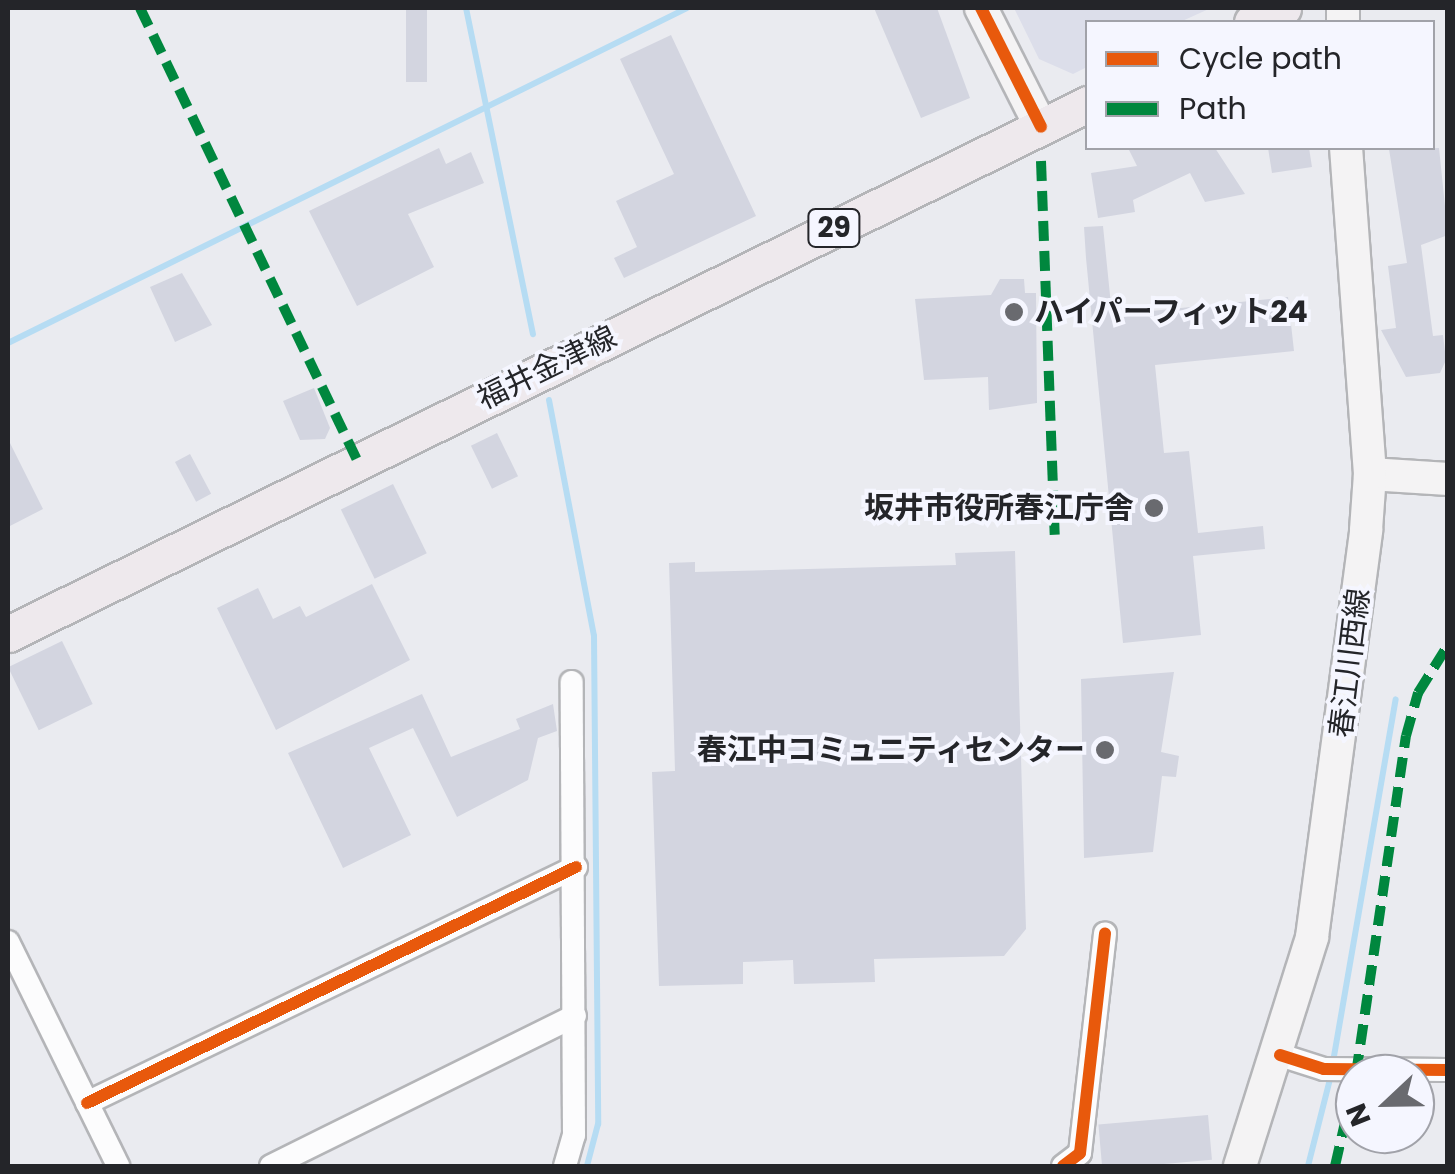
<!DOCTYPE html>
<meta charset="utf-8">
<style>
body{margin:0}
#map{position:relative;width:1455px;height:1174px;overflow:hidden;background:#eaebf0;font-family:Poppins,"Noto Sans JP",sans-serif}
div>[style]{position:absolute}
.built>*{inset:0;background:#dcdeea}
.stream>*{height:6px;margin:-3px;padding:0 3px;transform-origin:3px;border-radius:3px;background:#b6dcf3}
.building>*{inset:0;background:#d3d5e0;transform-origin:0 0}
.roads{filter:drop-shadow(2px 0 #b4b5b8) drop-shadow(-2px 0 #b4b5b8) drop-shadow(0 2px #b4b5b8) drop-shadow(0 -2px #b4b5b8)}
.street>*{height:22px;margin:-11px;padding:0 11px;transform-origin:11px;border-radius:11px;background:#fcfcfd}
.secondary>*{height:32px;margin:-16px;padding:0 16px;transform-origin:16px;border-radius:16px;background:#f4f3f4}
.primary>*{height:35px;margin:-17.5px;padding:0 17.5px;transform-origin:17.5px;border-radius:17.5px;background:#eee9ed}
.quiet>*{height:10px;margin-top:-5px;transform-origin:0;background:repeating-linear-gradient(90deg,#00873e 0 20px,transparent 0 30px)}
.cycleway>*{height:12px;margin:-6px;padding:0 6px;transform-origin:6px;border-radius:6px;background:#e8590c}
.dots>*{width:28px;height:28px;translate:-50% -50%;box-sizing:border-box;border:5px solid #f5f6ff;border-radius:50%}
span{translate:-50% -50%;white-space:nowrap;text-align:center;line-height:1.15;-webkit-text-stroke:8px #f5f6ff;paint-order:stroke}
.shield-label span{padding:2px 8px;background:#f5f6ff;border:2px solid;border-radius:8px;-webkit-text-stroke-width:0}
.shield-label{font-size:28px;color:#242529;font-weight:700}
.poi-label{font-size:30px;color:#242529;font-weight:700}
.left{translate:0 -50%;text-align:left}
.right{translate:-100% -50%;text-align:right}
.street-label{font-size:30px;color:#242529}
.frame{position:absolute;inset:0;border:10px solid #242529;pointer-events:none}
.legend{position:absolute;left:1085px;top:20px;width:350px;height:130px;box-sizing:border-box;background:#f5f6ff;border:2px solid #a1a2a9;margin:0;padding:12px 18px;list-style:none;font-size:30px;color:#242529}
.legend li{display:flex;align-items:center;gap:20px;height:50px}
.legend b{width:50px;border:2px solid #a1a2a9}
.north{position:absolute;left:1335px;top:1054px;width:100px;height:100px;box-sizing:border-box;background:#f5f6ff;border:2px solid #a1a2a9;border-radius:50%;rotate:248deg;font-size:28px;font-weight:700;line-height:40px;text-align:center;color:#242529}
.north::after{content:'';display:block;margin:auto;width:35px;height:45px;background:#696a6f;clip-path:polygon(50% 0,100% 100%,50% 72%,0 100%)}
</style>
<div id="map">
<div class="built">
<i style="clip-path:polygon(1014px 8px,1211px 8px,1180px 22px,1088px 22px,1087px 67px,1073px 74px,1039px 59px)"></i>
</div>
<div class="stream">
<i style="left:466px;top:8px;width:333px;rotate:78.4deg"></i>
<i style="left:8px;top:343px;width:757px;rotate:-26.26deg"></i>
<i style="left:549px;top:400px;width:240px;rotate:79.2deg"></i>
<i style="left:594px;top:636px;width:488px;rotate:89.5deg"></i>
<i style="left:598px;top:1124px;width:43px;rotate:104.7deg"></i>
<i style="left:1333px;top:1062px;width:368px;rotate:-80.2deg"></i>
<i style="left:1308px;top:1166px;width:94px;rotate:-75.8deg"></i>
</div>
<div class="building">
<i style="left:406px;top:8px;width:21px;height:74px"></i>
<i style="clip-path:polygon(874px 8px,937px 8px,970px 98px,921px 118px)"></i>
<i style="clip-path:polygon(671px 35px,756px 216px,624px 278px,614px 258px,637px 247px,616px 201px,674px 174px,620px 59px)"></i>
<i style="clip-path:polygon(439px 148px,446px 164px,471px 152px,484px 183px,408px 214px,434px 267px,357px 306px,309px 211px)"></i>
<i style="clip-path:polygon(1128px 148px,1215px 148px,1245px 194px,1205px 202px,1190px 173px,1133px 200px,1135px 212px,1098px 218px,1091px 173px,1137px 166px)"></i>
<i style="clip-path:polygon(1268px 148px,1309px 148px,1312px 167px,1272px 173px)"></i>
<i style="clip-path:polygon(1439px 148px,1448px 235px,1421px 245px,1433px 336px,1443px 335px,1446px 360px,1440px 373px,1406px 377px,1381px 330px,1396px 328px,1388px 266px,1407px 263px,1389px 149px)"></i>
<i style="clip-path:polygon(1103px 226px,1112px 315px,1288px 297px,1294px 351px,1155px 365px,1164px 453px,1189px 451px,1198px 533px,1263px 526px,1265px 549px,1193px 556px,1201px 635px,1123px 643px,1086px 258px,1084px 227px)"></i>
<i style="clip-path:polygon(182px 273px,212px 325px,175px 342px,150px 287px)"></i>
<i style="clip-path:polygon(1000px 279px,1024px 279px,1025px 293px,1036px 293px,1037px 403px,989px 410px,988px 377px,924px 380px,915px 299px,991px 295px)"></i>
<i style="clip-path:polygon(314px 388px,330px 428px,325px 439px,300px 440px,283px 401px)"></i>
<i style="left:497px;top:433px;width:48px;height:29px;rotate:64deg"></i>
<i style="clip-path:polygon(8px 439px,43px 509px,8px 527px)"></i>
<i style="left:190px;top:454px;width:45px;height:17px;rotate:62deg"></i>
<i style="left:393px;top:484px;width:77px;height:58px;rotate:64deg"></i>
<i style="clip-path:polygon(1015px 551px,1026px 929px,1004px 956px,874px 959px,875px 982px,794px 984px,793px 960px,743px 962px,743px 984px,659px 986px,652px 772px,675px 771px,669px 563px,695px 562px,695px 572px,956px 565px,955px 553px)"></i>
<i style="clip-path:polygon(372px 584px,410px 660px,276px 730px,217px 608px,258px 588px,273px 619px,300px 606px,306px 617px)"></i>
<i style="left:62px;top:641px;width:70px;height:60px;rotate:64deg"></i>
<i style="clip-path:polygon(1174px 672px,1161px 752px,1179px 756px,1176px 777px,1162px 776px,1153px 852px,1084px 858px,1081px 679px)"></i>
<i style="clip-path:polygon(422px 694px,451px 757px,520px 729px,516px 719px,553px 704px,557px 731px,538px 738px,528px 780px,457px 817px,413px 728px,369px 748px,411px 835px,343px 868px,288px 753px)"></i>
<i style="left:1208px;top:1115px;width:45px;height:110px;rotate:85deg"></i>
</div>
<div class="roads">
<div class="street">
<i style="left:8px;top:942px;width:250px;rotate:63.8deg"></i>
<i style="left:1280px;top:1055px;width:46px;rotate:17.7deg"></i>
<i style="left:1324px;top:1069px;width:124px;rotate:0.5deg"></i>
<i style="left:87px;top:1103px;width:543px;rotate:-25.76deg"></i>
<i style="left:271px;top:1166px;width:339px;rotate:-26.3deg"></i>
<i style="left:565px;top:1166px;width:32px;rotate:-74deg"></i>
<i style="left:574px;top:1135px;width:453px;rotate:-90.3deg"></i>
<i style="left:1063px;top:1166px;width:21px;rotate:-37deg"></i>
<i style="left:1080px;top:1153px;width:221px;rotate:-83.5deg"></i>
</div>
<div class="secondary">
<i style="left:981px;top:8px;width:133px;rotate:63.2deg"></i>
<i style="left:1343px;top:8px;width:14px;rotate:90deg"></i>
<i style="left:1370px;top:474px;width:78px;rotate:3.7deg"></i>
<i style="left:1240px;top:1166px;width:240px;rotate:-72.5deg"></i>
<i style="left:1312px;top:937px;width:411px;rotate:-82.4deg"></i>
<i style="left:1366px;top:530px;width:56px;rotate:-85.9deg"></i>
<i style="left:1370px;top:474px;width:327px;rotate:-94.2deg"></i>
</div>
<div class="primary">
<i style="left:1252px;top:22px;width:34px;rotate:-24deg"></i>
<i style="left:8px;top:634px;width:1203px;rotate:-26.14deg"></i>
</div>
</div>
<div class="quiet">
<i style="left:140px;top:8px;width:501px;rotate:64.35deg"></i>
<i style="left:1041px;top:161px;width:374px;rotate:87.9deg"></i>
<i style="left:1356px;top:1074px;width:342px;rotate:-81.6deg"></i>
<i style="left:1406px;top:736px;width:45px;rotate:-74.4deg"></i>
<i style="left:1418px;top:693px;width:57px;rotate:-58deg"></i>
<i style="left:1335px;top:1166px;width:89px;rotate:-77.1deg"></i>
</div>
<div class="cycleway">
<i style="left:981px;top:8px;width:133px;rotate:63.2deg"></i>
<i style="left:1280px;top:1055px;width:46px;rotate:17.7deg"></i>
<i style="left:1324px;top:1069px;width:124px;rotate:0.5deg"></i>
<i style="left:87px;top:1103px;width:543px;rotate:-25.76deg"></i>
<i style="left:1063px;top:1166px;width:21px;rotate:-37deg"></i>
<i style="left:1080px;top:1153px;width:221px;rotate:-83.5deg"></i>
</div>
<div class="dots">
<i style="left:1014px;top:312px;background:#696a6f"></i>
<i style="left:1154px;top:508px;background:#696a6f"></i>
<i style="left:1105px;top:750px;background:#696a6f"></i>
</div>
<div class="shield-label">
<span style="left:834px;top:228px">29</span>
</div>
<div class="poi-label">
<span class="left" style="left:1034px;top:312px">ハイパーフィット24</span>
<span class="right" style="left:1134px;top:508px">坂井市役所春江庁舎</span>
<span class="right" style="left:1085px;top:750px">春江中コミュニティセンター</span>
</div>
<div class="street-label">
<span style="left:547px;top:368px;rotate:-26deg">福井金津線</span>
<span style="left:1350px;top:663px;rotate:-83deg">春江川西線</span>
</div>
<div class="frame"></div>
<ul class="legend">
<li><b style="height:12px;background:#e8590c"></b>Cycle path</li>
<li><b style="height:12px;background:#00873e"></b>Path</li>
</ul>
<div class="north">N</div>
</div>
